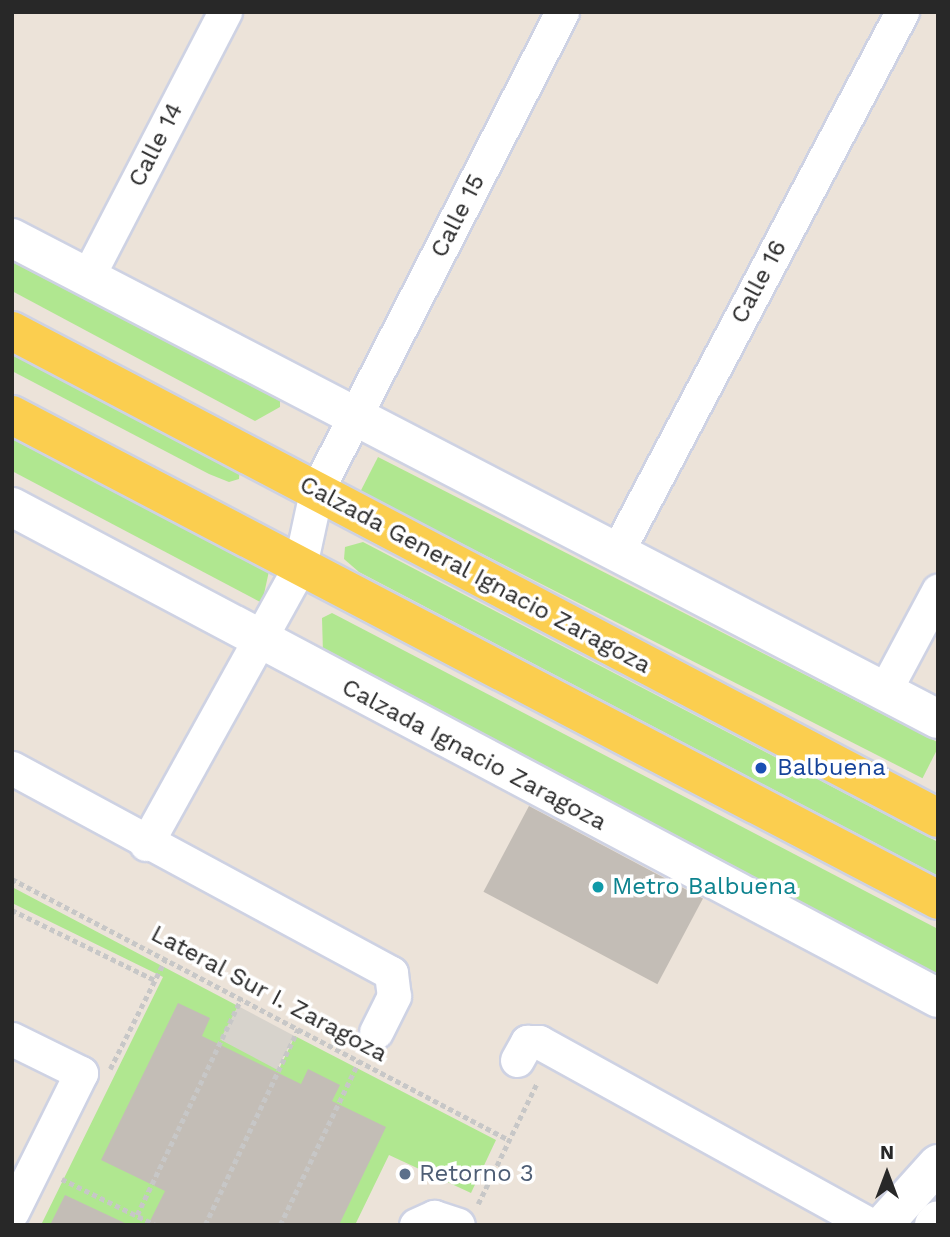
<!DOCTYPE html>
<style>
body{margin:0}
#map{position:relative;width:950px;height:1237px;overflow:hidden;background:#ece3d9;font-family:"Work Sans",sans-serif}
div>[style]{position:absolute}
.green>*{inset:0;background:#b0e790;transform-origin:0 0}
.plaza>*{inset:0;background:#d7d3cc;transform-origin:0 0}
.building>*{inset:0;background:#c3bdb6;transform-origin:0 0}
.path>*{height:4.5px;margin-top:-2.25px;transform-origin:0;background:repeating-linear-gradient(90deg,#c7c7c7 0 5px,transparent 0 8.5px)}
.roads{filter:drop-shadow(2px 0 #ced2e3) drop-shadow(-2px 0 #ced2e3) drop-shadow(0 2px #ced2e3) drop-shadow(0 -2px #ced2e3)}
.street>*{height:33px;margin:-16.5px;padding:0 16.5px;transform-origin:16.5px;border-radius:16.5px;background:#fff}
.secondary>*{height:38px;margin:-19px;padding:0 19px;transform-origin:19px;border-radius:19px;background:#fff}
.primary>*{height:38px;margin:-19px;padding:0 19px;transform-origin:19px;border-radius:19px;background:#fbce4f}
.dots>*{width:19px;height:19px;translate:-50% -50%;box-sizing:border-box;border:4px solid #fff;border-radius:50%}
span{translate:-50% -50%;white-space:nowrap;text-align:center;line-height:1.15;-webkit-text-stroke:7px #fff;paint-order:stroke}
.street-label{font-size:24px;color:#282828}
.transit-label{font-size:24px;color:#164399}
.left{translate:0 -50%;text-align:left}
.culture-label{font-size:24px;color:#0d838f}
.service-label{font-size:24px;color:#4e5e75}
.frame{position:absolute;inset:0;border:14px solid #282828;pointer-events:none}
.north{position:absolute;left:852px;top:1139px;width:70px;height:70px;-webkit-text-stroke:5px #fff;paint-order:stroke;rotate:0deg;font-size:19px;font-weight:700;line-height:28px;text-align:center;color:#282828}
.north::after{content:'';display:block;margin:auto;width:24px;height:32px;background:#282828;clip-path:polygon(50% 0,100% 100%,50% 72%,0 100%)}
</style>
<div id="map">
<div class="green">
<i style="clip-path:polygon(12px 248px,280px 393px,280px 407px,255px 421px,12px 291px)"></i>
<i style="clip-path:polygon(12px 339px,240px 463px,239px 479px,229px 482px,209px 474px,12px 371px)"></i>
<i style="clip-path:polygon(12px 415px,271px 562px,262px 603px,12px 471px)"></i>
<i style="left:378px;top:457px;width:631px;height:39px;rotate:27deg"></i>
<i style="clip-path:polygon(363px 542px,938px 842px,938px 876px,359px 572px,344px 559px,345px 547px)"></i>
<i style="clip-path:polygon(332px 613px,938px 929px,938px 979px,323px 653px,322px 618px)"></i>
<i style="clip-path:polygon(12px 887px,238px 1006px,222px 1040px,279px 1069px,295px 1036px,496px 1140px,471px 1193px,389px 1155px,355px 1225px,41px 1225px,163px 977px,12px 903px)"></i>
</div>
<div class="plaza">
<i style="left:238px;top:1006px;width:64px;height:38px;rotate:28deg"></i>
</div>
<div class="building">
<i style="left:529px;top:806px;width:197px;height:97px;rotate:28deg"></i>
<i style="clip-path:polygon(178px 1003px,210px 1018px,202px 1036px,301px 1084px,308px 1069px,340px 1085px,332px 1101px,386px 1127px,339px 1225px,148px 1225px,165px 1191px,101px 1160px)"></i>
<i style="clip-path:polygon(65px 1195px,129px 1225px,50px 1225px)"></i>
</div>
<div class="path">
<i style="left:12px;top:879px;width:561px;rotate:27.71deg"></i>
<i style="left:12px;top:910px;width:159px;rotate:26.1deg"></i>
<i style="left:110px;top:1069px;width:122px;rotate:-63.2deg"></i>
<i style="left:62px;top:1179px;width:105px;rotate:26.1deg"></i>
<i style="left:478px;top:1204px;width:135px;rotate:-64deg"></i>
<i style="left:137px;top:1215px;width:240px;rotate:-64.3deg"></i>
<i style="left:205px;top:1225px;width:217px;rotate:-64.6deg"></i>
<i style="left:280px;top:1225px;width:182px;rotate:-64.3deg"></i>
</div>
<div class="roads">
<div class="street">
<i style="left:87px;top:278px;width:300px;rotate:-62.6deg"></i>
<i style="left:617px;top:552px;width:611px;rotate:-62.18deg"></i>
<i style="left:884px;top:692px;width:115px;rotate:-61.9deg"></i>
<i style="left:12px;top:768px;width:431px;rotate:28.4deg"></i>
<i style="left:391px;top:973px;width:23px;rotate:83deg"></i>
<i style="left:394px;top:996px;width:40px;rotate:116.6deg"></i>
<i style="left:146px;top:844px;width:318px;rotate:-61deg"></i>
<i style="left:300px;top:566px;width:76px;rotate:-77.8deg"></i>
<i style="left:316px;top:492px;width:539px;rotate:-62.86deg"></i>
<i style="left:12px;top:1039px;width:77px;rotate:26.2deg"></i>
<i style="left:81px;top:1073px;width:155px;rotate:116.4deg"></i>
<i style="left:517px;top:1060px;width:21px;rotate:-61deg"></i>
<i style="left:527px;top:1042px;width:12px"></i>
<i style="left:539px;top:1042px;width:378px;rotate:28.9deg"></i>
<i style="left:416px;top:1225px;width:20px;rotate:-24deg"></i>
<i style="left:434px;top:1217px;width:25px;rotate:18deg"></i>
</div>
<div class="secondary">
<i style="left:12px;top:238px;width:1043px;rotate:27.45deg"></i>
<i style="left:12px;top:507px;width:1048px;rotate:27.93deg"></i>
<i style="left:883px;top:1225px;width:82px;rotate:-48deg"></i>
<i style="left:934px;top:1225px;width:6px;rotate:-51deg"></i>
</div>
<div class="primary">
<i style="left:12px;top:331px;width:1046px;rotate:27.74deg"></i>
<i style="left:12px;top:415px;width:1045px;rotate:27.64deg"></i>
</div>
</div>
<div class="dots">
<i style="left:761px;top:768px;background:#1a4fb4"></i>
<i style="left:598px;top:887px;background:#0f9aa8"></i>
<i style="left:405px;top:1174px;background:#5c6f8a"></i>
</div>
<div class="street-label">
<span style="left:156px;top:145px;rotate:-63deg">Calle 14</span>
<span style="left:458px;top:216px;rotate:-63deg">Calle 15</span>
<span style="left:759px;top:282px;rotate:-62deg">Calle 16</span>
<span style="left:475px;top:575px;rotate:28deg">Calzada General Ignacio Zaragoza</span>
<span style="left:474px;top:755px;rotate:28deg">Calzada Ignacio Zaragoza</span>
<span style="left:269px;top:994px;rotate:28deg">Lateral Sur I. Zaragoza</span>
</div>
<div class="transit-label">
<span class="left" style="left:777px;top:768px">Balbuena</span>
</div>
<div class="culture-label">
<span class="left" style="left:612px;top:887px">Metro Balbuena</span>
</div>
<div class="service-label">
<span class="left" style="left:419px;top:1174px">Retorno 3</span>
</div>
<div class="frame"></div>
<div class="north">N</div>
</div>
